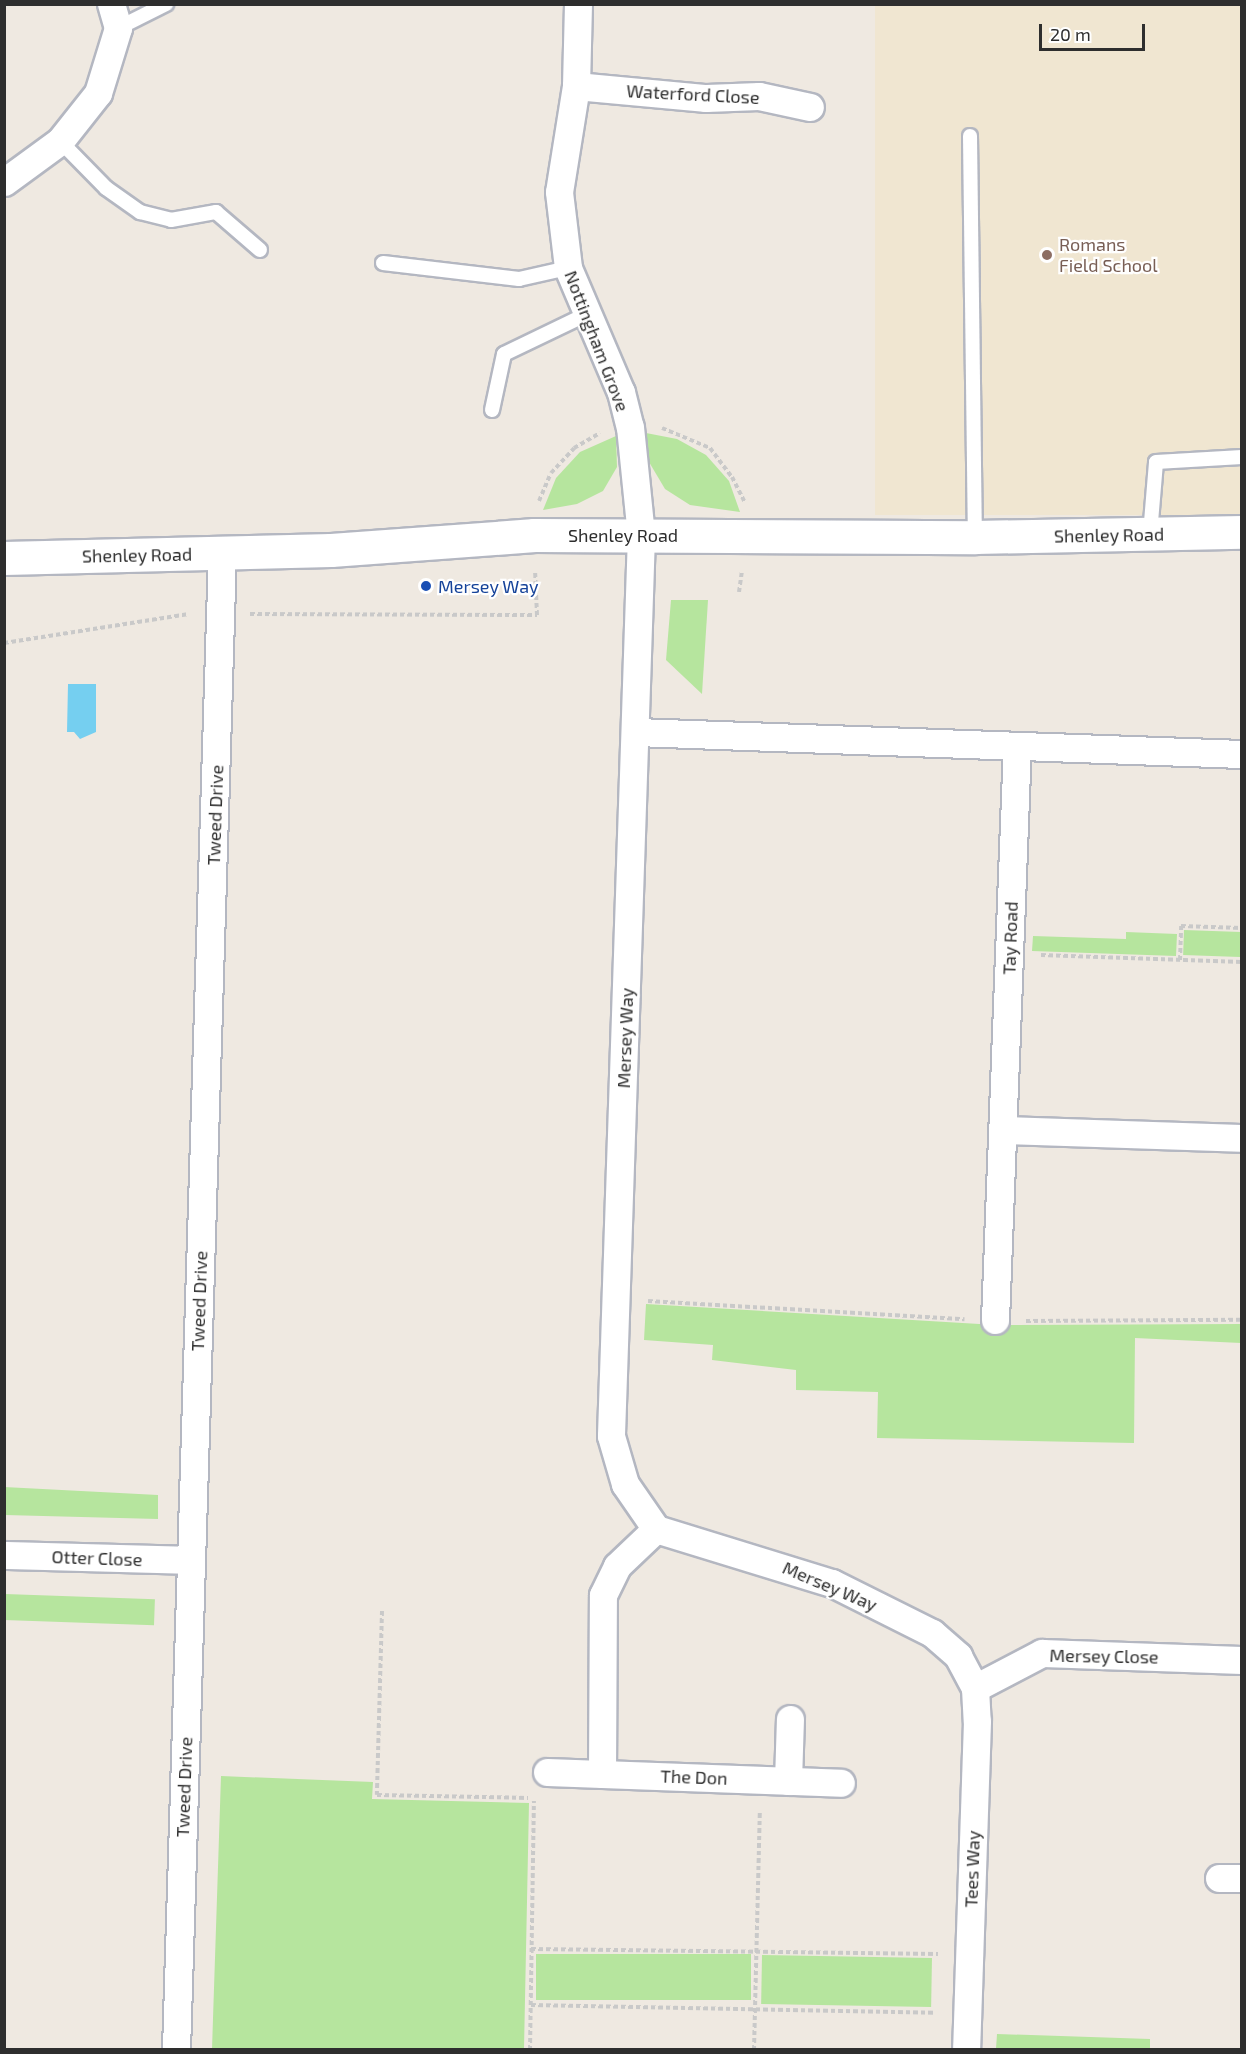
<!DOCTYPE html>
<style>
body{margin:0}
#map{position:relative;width:1246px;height:2054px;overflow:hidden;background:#efe9e1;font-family:"Exo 2",sans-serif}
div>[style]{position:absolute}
.education>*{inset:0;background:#f0e6d1;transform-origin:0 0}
.green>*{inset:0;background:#b6e59e;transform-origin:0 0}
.water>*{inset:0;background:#75cff0}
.path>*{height:4px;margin-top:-2px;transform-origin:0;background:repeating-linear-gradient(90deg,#c9c9c9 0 4.5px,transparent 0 7.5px)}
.roads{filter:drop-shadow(2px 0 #b4b7c1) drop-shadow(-2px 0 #b4b7c1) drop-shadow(0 2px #b4b7c1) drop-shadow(0 -2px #b4b7c1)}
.service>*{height:14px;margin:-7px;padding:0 7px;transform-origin:7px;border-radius:7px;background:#fff}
.minor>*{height:27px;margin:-13.5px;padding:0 13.5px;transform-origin:13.5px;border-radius:13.5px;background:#fff}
.tertiary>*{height:33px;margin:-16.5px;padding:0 16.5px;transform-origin:16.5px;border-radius:16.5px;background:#fff}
.dots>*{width:16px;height:16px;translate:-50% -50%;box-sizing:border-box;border:3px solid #fff;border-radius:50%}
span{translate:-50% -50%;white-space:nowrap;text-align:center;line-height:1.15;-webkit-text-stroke:4.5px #fff;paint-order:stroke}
.street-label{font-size:18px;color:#2e2e2e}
.education-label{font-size:18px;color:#785e54}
.left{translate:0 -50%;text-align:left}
.transit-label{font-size:18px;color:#164399}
.frame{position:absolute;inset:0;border:6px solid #2e2e2e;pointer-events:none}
.scale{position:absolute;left:1039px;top:24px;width:106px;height:27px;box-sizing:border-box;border:3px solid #2e2e2e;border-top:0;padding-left:8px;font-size:18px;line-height:21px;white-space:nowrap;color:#2e2e2e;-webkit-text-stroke:4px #fff;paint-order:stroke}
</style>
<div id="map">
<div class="education">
<i style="left:875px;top:5px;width:366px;height:510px"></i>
</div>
<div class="green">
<i style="clip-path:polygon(646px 433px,677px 439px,706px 455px,729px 481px,740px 512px,690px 505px,665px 489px,649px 462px)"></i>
<i style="clip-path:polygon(616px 436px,617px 467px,603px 491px,577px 504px,543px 510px,556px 478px,580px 452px)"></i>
<i style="clip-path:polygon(671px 600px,708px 600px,702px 694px,666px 660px)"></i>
<i style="left:1184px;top:930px;width:57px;height:25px;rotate:2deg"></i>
<i style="clip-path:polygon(1126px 932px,1177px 934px,1176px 956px,1032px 951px,1033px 936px,1126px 939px)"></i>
<i style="clip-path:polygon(646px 1304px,996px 1325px,1242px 1324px,1241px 1343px,1135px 1338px,1134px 1443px,877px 1438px,878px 1392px,796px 1390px,796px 1370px,712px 1360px,713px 1345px,644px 1340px)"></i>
<i style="clip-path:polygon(4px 1487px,158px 1495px,158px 1519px,5px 1515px)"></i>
<i style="left:5px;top:1594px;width:150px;height:26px;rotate:2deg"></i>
<i style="clip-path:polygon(221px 1776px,373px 1782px,372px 1799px,529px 1803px,524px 2049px,212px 2049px)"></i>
<i style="left:536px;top:1954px;width:215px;height:46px"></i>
<i style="left:762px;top:1955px;width:170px;height:49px;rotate:1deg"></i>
<i style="clip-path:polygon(997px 2034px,1150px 2039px,1150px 2049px,996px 2049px)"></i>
</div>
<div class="water">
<i style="clip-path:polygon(68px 684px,96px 684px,96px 732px,80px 739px,74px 732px,67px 732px)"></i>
</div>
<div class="path">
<i style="left:662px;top:428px;width:52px;rotate:22.6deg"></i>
<i style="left:710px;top:448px;width:36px;rotate:53deg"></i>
<i style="left:732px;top:477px;width:27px;rotate:63deg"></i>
<i style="left:539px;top:501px;width:30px;rotate:-67deg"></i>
<i style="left:551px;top:473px;width:34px;rotate:-47deg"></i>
<i style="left:574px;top:448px;width:30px;rotate:-30deg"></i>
<i style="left:739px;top:592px;width:22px;rotate:-82deg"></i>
<i style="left:250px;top:614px;width:287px;rotate:0.2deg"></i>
<i style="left:537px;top:615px;width:45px;rotate:-92.5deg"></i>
<i style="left:4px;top:643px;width:187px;rotate:-8.9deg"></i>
<i style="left:1041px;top:955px;width:201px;rotate:2deg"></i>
<i style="left:1180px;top:960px;width:34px;rotate:-88deg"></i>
<i style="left:1181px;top:926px;width:61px;rotate:1.9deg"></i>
<i style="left:648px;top:1301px;width:317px;rotate:3.3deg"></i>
<i style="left:1026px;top:1321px;width:216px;rotate:-0.3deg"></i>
<i style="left:382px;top:1611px;width:184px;rotate:91.6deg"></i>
<i style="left:377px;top:1795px;width:151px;rotate:1.1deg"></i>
<i style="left:531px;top:1949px;width:407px;rotate:0.7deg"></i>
<i style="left:531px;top:2005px;width:404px;rotate:1.1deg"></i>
<i style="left:530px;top:2050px;width:249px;rotate:-89.1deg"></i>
<i style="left:754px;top:2050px;width:240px;rotate:-88.6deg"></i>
</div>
<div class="roads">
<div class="service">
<i style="left:118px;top:28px;width:54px;rotate:-26.6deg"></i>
<i style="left:970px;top:136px;width:401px;rotate:89.3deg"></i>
<i style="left:60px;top:141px;width:66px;rotate:45.6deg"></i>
<i style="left:106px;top:188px;width:42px;rotate:35.2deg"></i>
<i style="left:140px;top:212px;width:32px;rotate:14deg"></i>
<i style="left:171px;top:220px;width:46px;rotate:-10.1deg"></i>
<i style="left:216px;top:212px;width:58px;rotate:40.8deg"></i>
<i style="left:383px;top:263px;width:137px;rotate:6.7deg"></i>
<i style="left:519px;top:279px;width:50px;rotate:-12.7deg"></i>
<i style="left:492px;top:410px;width:57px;rotate:-77.9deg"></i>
<i style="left:504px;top:354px;width:92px;rotate:-25.7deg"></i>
<i style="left:1150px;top:534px;width:72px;rotate:-85.2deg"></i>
<i style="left:1156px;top:462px;width:86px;rotate:-3.3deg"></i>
</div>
<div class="minor">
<i style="left:578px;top:4px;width:82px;rotate:91.4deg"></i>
<i style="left:576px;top:86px;width:107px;rotate:99.1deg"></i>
<i style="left:559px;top:192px;width:77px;rotate:83.2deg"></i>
<i style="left:568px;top:268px;width:135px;rotate:66.9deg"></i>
<i style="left:621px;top:392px;width:36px;rotate:76deg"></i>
<i style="left:630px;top:427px;width:109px;rotate:84.2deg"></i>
<i style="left:641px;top:535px;width:901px;rotate:91.91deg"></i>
<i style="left:611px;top:1436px;width:50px;rotate:73.7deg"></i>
<i style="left:625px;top:1484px;width:55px;rotate:55.4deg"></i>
<i style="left:656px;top:1529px;width:184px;rotate:17.1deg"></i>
<i style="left:832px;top:1583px;width:112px;rotate:26.6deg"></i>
<i style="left:932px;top:1633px;width:35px;rotate:41deg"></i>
<i style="left:958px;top:1656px;width:36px;rotate:62deg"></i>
<i style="left:975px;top:1688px;width:33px;rotate:87deg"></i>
<i style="left:977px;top:1721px;width:329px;rotate:91.9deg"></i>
<i style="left:576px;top:86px;width:131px;rotate:5.3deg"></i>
<i style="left:706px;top:98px;width:53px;rotate:-2.2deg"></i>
<i style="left:759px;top:96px;width:52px;rotate:12.2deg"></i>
<i style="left:4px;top:182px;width:69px;rotate:-36.2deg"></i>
<i style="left:60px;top:141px;width:61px;rotate:-51.6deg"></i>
<i style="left:98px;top:93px;width:68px;rotate:-72.9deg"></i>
<i style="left:118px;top:28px;width:25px;rotate:-106deg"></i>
<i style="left:636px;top:732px;width:606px;rotate:2.08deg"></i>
<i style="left:1003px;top:1130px;width:239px;rotate:1.9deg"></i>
<i style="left:995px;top:1320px;width:574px;rotate:-87.81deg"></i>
<i style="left:4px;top:1555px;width:186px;rotate:1.5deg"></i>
<i style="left:975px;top:1688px;width:76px;rotate:-27.6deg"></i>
<i style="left:1042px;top:1653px;width:200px;rotate:2deg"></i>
<i style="left:547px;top:1772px;width:294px;rotate:2.1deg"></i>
<i style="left:602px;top:1774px;width:179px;rotate:-89.7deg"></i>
<i style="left:603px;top:1595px;width:32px;rotate:-64deg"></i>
<i style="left:617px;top:1566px;width:54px;rotate:-43.5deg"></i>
<i style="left:788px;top:1781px;width:62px;rotate:-88.2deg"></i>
<i style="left:1219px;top:1878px;width:23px"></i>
<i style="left:176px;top:2050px;width:1498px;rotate:-88.24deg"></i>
</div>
<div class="tertiary">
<i style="left:4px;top:558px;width:327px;rotate:-1.4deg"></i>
<i style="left:331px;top:550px;width:204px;rotate:-4.2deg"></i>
<i style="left:534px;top:535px;width:441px;rotate:0.3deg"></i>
<i style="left:975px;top:537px;width:267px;rotate:-1.1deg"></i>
</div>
</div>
<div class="dots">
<i style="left:1047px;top:255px;background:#8d6e63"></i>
<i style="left:426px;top:586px;background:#1a4fb4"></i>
</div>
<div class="street-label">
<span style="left:693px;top:94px;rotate:3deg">Waterford Close</span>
<span style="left:597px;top:341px;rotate:69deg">Nottingham Grove</span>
<span style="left:623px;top:535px">Shenley Road</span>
<span style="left:1109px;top:535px;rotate:-1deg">Shenley Road</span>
<span style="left:137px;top:555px;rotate:-1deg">Shenley Road</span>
<span style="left:215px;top:815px;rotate:-88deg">Tweed Drive</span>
<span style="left:1010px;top:938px;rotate:-88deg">Tay Road</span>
<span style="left:625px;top:1038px;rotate:-88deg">Mersey Way</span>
<span style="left:199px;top:1301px;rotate:-88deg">Tweed Drive</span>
<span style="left:97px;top:1558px;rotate:2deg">Otter Close</span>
<span style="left:830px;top:1586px;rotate:23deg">Mersey Way</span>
<span style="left:1104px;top:1656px;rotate:1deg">Mersey Close</span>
<span style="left:694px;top:1777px;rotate:2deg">The Don</span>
<span style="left:184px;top:1787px;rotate:-88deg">Tweed Drive</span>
<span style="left:972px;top:1869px;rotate:-88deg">Tees Way</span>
</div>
<div class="education-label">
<span class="left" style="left:1059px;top:255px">Romans<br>Field School</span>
</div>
<div class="transit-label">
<span class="left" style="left:438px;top:586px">Mersey Way</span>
</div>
<div class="frame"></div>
<div class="scale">20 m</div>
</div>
